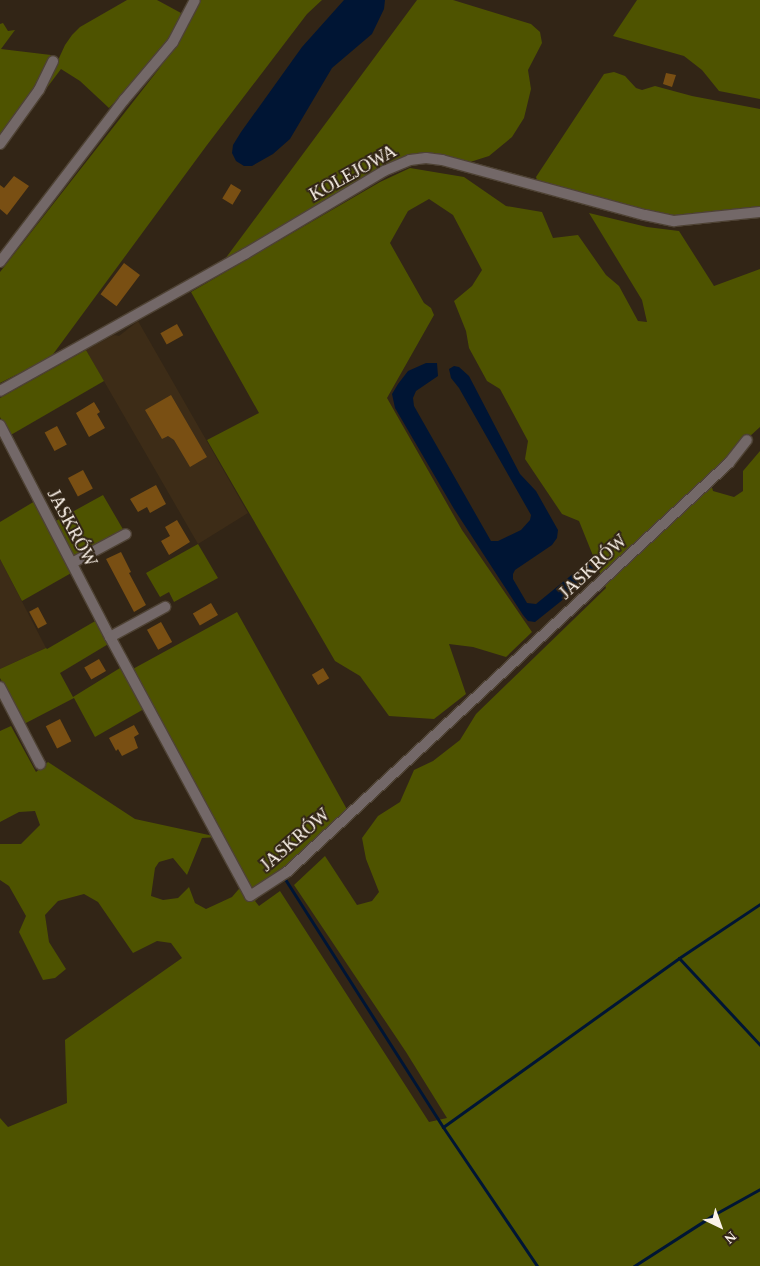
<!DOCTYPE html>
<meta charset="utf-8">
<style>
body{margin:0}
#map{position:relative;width:760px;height:1266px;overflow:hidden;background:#322516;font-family:"Times New Roman",serif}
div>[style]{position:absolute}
.built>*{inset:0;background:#3d2c17}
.green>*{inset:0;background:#4e5300}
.water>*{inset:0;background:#001534}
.stream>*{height:3px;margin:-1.5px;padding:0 1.5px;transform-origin:1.5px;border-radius:1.5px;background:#001534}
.building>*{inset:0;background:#794f13;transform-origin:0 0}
.roads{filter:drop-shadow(1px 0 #4e4234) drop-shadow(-1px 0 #4e4234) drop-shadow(0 1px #4e4234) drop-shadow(0 -1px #4e4234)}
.minor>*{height:10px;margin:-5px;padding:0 5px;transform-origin:5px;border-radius:5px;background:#736868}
span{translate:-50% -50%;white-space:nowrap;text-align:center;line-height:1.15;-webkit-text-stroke:4px #322516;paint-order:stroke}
.street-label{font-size:18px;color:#fbf2e9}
.north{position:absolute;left:695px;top:1201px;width:50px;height:50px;-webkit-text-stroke:4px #322516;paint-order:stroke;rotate:138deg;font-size:14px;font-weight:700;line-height:20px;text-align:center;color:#fbf2e9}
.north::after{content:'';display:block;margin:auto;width:18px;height:22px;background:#fbf2e9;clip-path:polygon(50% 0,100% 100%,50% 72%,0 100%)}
</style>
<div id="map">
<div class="built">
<i style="clip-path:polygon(138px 321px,248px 513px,198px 544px,86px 350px,114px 335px,119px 336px)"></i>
<i style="clip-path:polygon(0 559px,46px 648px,0 669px)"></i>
</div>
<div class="green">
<i style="clip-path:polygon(127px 0,157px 0,181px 13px,174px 32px,165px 46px,129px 87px,109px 108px,80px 81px,61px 69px,43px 93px,65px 45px,72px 35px,80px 27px)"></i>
<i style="clip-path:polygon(198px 0,322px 0,307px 14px,207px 145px,51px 357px,0 383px,0 272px,158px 70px,175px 45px)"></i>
<i style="clip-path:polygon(417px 0,453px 0,531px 24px,540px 32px,542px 43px,528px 70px,531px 89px,524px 118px,512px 137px,489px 156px,467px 163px,425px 153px,384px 167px,225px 259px)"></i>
<i style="clip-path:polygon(637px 0,760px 0,760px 99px,719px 91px,702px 70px,684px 56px,613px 36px)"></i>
<i style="clip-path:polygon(3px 23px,8px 31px,15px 30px,1px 49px,51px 55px,33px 93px,0 139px,0 24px)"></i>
<i style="clip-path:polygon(614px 72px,625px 76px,636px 88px,642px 90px,655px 86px,692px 96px,760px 109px,760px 209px,699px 219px,650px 215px,538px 183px,536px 177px,604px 74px)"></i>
<i style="clip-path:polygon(evenodd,410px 168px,464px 177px,506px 206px,542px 212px,553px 238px,578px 235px,606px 275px,619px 286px,638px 321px,647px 322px,642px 300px,589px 213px,647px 227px,679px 231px,714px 286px,760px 269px,760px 427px,737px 448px,710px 480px,713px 491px,734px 497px,743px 491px,743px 471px,760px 451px,760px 1266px,0 1266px,0 1118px,8px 1127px,67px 1103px,65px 1040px,182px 958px,171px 943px,157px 941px,133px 953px,98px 902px,84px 894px,58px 901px,45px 915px,49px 942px,66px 969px,55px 978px,43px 980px,19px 932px,26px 916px,9px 886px,0 880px,0 844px,21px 844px,40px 825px,35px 811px,19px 812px,0 822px,0 731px,11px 726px,36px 772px,48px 762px,135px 819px,218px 837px,131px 670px,237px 612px,349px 813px,255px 901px,259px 906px,280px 891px,429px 1122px,447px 1118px,406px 1052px,294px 885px,325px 856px,357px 905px,372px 901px,379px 892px,366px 859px,362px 838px,378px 816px,400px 802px,414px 770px,433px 761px,460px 740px,476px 714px,606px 588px,579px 521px,562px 514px,525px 459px,528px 441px,500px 389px,487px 381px,469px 348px,466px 331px,454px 301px,472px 286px,482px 270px,453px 215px,429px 199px,408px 211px,390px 243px,424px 303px,431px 308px,434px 315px,387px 398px,462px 530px,532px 632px,506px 657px,473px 647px,449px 644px,466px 694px,434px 719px,389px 716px,360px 676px,335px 661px,207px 440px,259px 413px,191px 292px,380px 182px,410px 168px,218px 837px,244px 883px,232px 897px,206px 909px,195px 903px,189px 887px,178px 898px,163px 900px,151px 896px,155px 868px,159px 862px,173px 858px,187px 875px,202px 838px,218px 837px)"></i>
<i style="clip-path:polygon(86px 350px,104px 381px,9px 436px,0 417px,0 398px)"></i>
<i style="clip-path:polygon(103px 495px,124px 531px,76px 557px,72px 555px,65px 537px,61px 535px,54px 522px)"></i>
<i style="clip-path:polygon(35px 501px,53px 535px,53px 539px,73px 572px,22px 601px,0 559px,0 522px)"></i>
<i style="clip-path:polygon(198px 544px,218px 578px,174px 602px,169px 592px,160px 597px,146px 573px)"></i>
<i style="clip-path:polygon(97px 620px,103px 637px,108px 638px,110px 643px,60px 673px,73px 697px,120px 668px,144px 709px,95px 737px,74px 698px,24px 724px,0 678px,0 669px,46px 648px,47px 649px)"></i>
</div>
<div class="water">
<i style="clip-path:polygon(344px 0,385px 0,384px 9px,372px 34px,332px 68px,290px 139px,273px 154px,252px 166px,244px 166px,236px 161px,232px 153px,233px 145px,241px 132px,302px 47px)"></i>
<i style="clip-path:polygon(426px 363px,437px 363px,438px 376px,416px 391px,413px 398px,414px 406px,491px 541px,498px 541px,521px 530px,530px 520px,531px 515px,459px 388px,451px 378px,449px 369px,454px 366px,459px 367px,469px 376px,520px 474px,536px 491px,558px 530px,557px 538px,552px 545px,515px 570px,513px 574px,513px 579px,527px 603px,536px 604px,585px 564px,588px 563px,593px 568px,593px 573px,585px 582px,535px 622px,528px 621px,523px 615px,454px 509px,395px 408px,392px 394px,398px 384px,408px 371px)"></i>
</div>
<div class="stream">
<i style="left:285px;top:879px;width:294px;rotate:57.5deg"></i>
<i style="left:443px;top:1127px;width:168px;rotate:55.9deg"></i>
<i style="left:679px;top:958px;width:119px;rotate:47deg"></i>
<i style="left:443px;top:1127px;width:290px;rotate:-35.6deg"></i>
<i style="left:679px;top:958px;width:97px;rotate:-33.7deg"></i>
<i style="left:634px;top:1266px;width:96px;rotate:-32.7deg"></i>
<i style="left:715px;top:1214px;width:51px;rotate:-29.1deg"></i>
</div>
<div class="building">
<i style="clip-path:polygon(666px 73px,676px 75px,672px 87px,663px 84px)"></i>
<i style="clip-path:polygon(14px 176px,29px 186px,7px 215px,0 209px,0 185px,4px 188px)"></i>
<i style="left:231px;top:184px;width:12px;height:17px;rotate:31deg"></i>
<i style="left:124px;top:263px;width:20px;height:39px;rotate:37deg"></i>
<i style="left:177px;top:324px;width:13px;height:19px;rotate:61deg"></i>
<i style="clip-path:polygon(171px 395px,207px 457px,190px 467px,174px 440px,168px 436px,162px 439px,145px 410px)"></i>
<i style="clip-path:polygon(94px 402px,100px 412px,97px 414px,105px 428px,89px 437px,76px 413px)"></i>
<i style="left:57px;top:426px;width:21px;height:14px;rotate:62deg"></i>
<i style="left:83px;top:470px;width:21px;height:17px;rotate:62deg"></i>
<i style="clip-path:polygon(156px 485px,166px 504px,150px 513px,147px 507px,138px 512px,130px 499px)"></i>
<i style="clip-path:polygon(177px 520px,190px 542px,169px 555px,161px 541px,170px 536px,165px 527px)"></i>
<i style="clip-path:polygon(121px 552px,131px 572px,129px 573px,146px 605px,134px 612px,106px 559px)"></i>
<i style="left:211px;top:603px;width:14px;height:21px;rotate:60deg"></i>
<i style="left:38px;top:607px;width:19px;height:10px;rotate:62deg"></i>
<i style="left:161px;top:622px;width:23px;height:16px;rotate:61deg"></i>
<i style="left:99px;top:659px;width:14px;height:17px;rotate:60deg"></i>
<i style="left:323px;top:668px;width:12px;height:13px;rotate:59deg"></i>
<i style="left:60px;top:719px;width:25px;height:16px;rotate:63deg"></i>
<i style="clip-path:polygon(134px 725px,139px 734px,134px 737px,138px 748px,122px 756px,118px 749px,116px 751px,109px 738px)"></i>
</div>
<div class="roads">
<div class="minor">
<i style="left:0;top:144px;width:67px;rotate:-54.2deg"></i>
<i style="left:39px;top:90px;width:32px;rotate:-64deg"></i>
<i style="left:0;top:262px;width:204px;rotate:-52.6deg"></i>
<i style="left:124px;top:100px;width:76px;rotate:-49.8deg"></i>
<i style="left:173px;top:42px;width:47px;rotate:-62.4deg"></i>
<i style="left:0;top:391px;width:281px;rotate:-29.2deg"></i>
<i style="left:245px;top:254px;width:162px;rotate:-30.8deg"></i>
<i style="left:384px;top:171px;width:28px;rotate:-23deg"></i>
<i style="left:410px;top:160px;width:16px;rotate:-7deg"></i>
<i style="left:426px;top:158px;width:16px;rotate:7deg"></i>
<i style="left:442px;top:160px;width:210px;rotate:15.2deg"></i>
<i style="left:645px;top:215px;width:30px;rotate:12deg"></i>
<i style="left:674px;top:221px;width:86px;rotate:-6deg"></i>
<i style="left:0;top:425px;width:239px;rotate:62.6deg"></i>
<i style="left:110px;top:637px;width:294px;rotate:61.6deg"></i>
<i style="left:250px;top:896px;width:44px;rotate:-33deg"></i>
<i style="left:287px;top:872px;width:602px;rotate:-42.78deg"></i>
<i style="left:729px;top:463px;width:29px;rotate:-52deg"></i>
<i style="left:72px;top:563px;width:61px;rotate:-28.2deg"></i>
<i style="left:110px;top:637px;width:63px;rotate:-28.6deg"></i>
<i style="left:0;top:687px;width:87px;rotate:62.5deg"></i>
</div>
</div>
<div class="street-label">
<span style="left:353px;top:173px;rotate:-29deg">KOLEJOWA</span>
<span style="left:72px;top:528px;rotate:62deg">JASKRÓW</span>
<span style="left:593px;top:567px;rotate:-43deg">JASKRÓW</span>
<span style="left:295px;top:840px;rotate:-41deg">JASKRÓW</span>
</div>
<div class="north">N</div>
</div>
